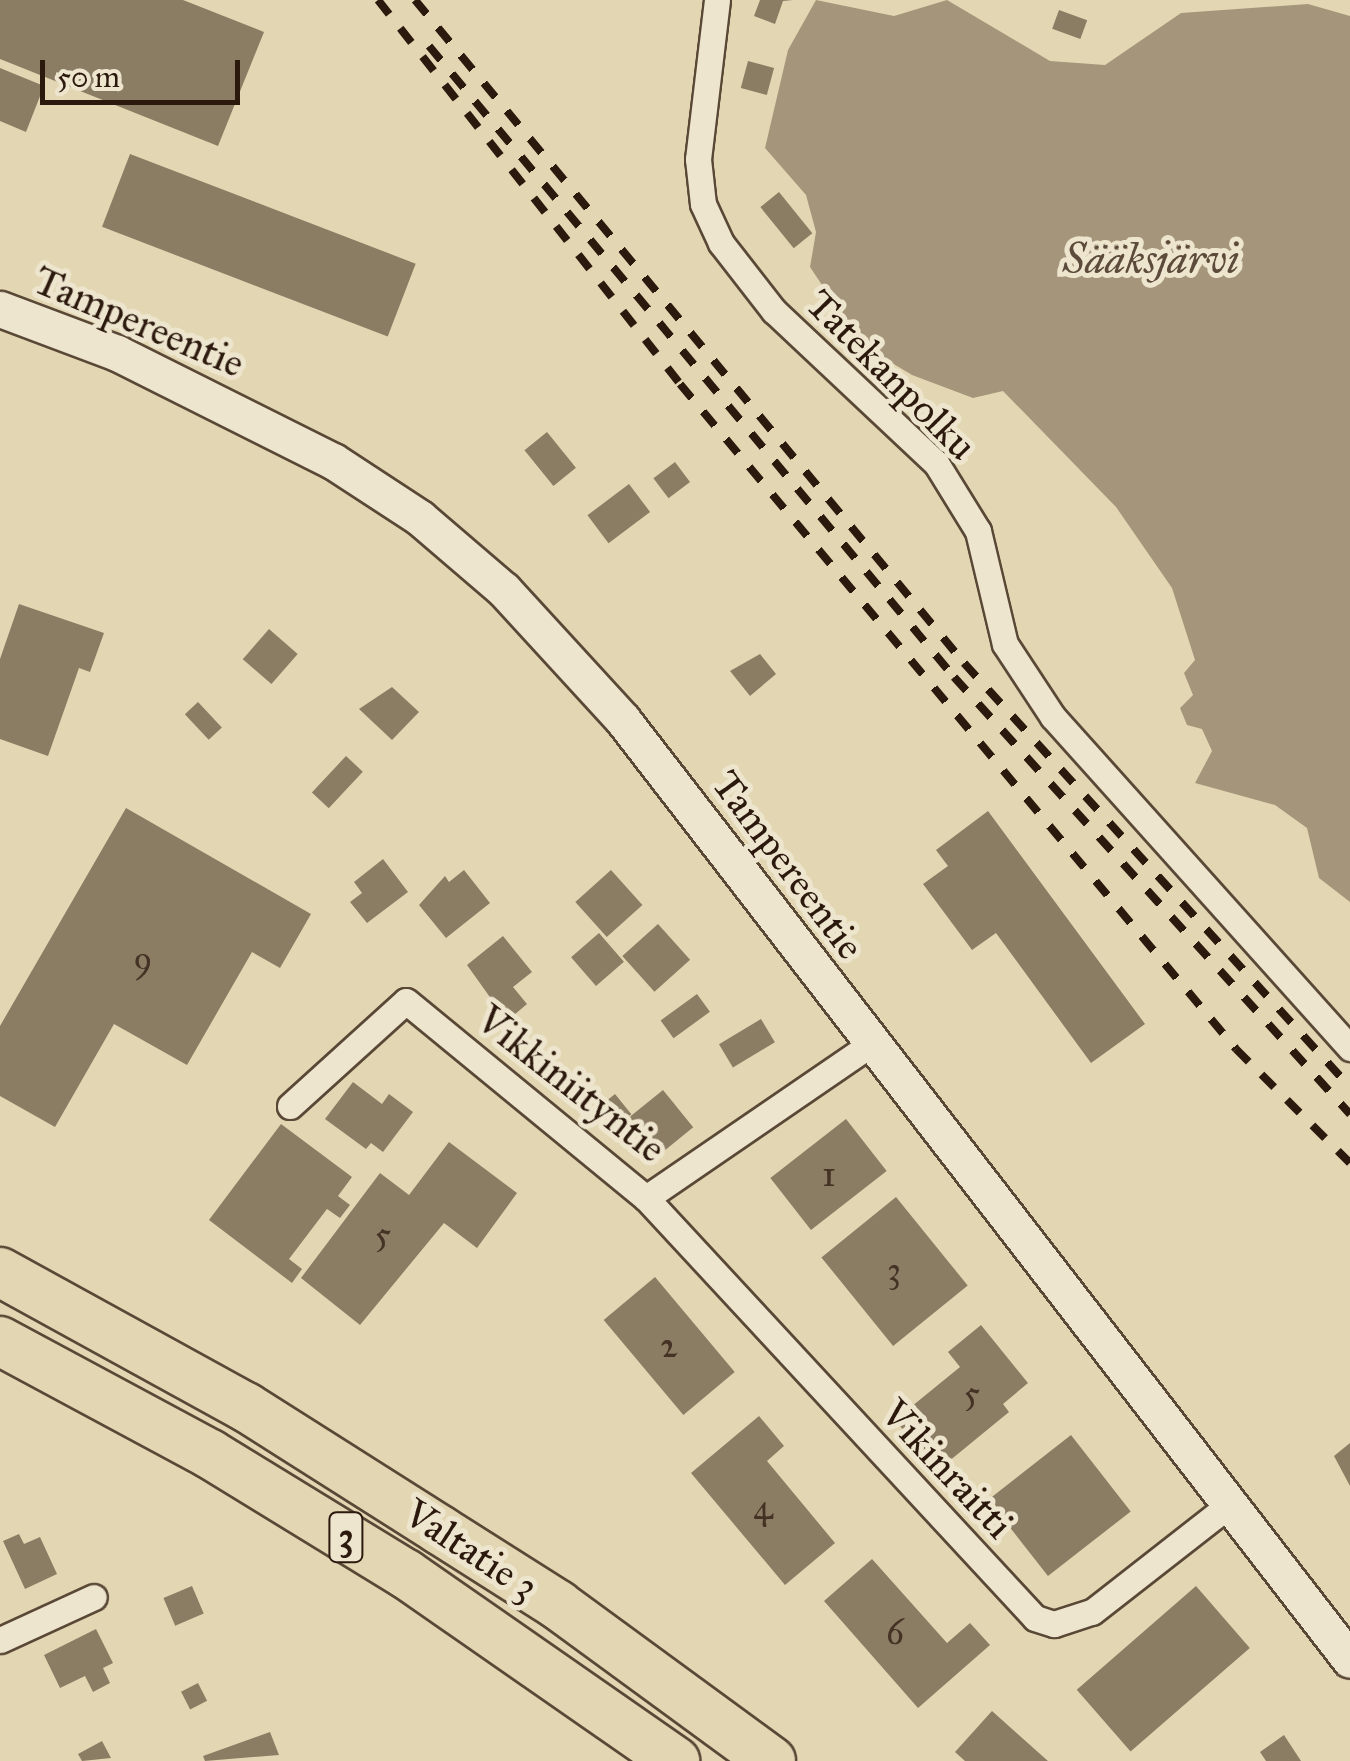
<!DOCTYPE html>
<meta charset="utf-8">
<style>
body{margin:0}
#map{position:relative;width:1350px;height:1761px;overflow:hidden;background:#e3d7b3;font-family:"IM FELL Great Primer",serif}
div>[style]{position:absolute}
.water>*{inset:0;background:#a5967b}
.building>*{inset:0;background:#8b7c64;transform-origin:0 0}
.roads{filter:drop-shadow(2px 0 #5a4837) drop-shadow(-2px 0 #5a4837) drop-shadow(0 2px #5a4837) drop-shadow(0 -2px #5a4837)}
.street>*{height:25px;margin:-12.5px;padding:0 12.5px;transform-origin:12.5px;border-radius:12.5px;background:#ede5ce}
.secondary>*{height:35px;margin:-17.5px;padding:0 17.5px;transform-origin:17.5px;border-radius:17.5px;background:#ede5ce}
.highway>*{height:48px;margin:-24px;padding:0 24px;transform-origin:24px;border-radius:24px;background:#e3d7b3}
.rail>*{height:8px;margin-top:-4px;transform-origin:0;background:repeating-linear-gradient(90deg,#2c190e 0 18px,transparent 0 36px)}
span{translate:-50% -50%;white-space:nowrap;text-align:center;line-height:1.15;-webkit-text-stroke:10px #ede5ce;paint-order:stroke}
.number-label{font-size:35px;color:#443224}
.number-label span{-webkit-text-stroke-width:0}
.shield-label span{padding:2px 8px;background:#ede5ce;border:2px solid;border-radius:8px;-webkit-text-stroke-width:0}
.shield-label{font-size:38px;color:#2c190e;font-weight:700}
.street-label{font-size:40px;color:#2c190e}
.water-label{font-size:42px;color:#5c4b3a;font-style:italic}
.scale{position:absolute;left:40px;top:60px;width:200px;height:45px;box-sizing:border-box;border:5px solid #2c190e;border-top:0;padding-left:12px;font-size:30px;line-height:35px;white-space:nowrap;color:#2c190e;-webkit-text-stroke:8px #ede5ce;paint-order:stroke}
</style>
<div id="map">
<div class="water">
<i style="clip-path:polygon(816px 0,894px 16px,947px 0,1050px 61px,1105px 65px,1181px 13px,1308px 4px,1350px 16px,1350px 902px,1319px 878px,1307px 828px,1275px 805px,1195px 783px,1212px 751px,1202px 729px,1187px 725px,1180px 708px,1193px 695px,1184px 673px,1195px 660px,1172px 588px,1116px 507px,1003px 391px,973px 398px,912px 375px,862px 345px,810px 267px,816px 232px,806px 195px,765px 148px,788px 50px)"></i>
</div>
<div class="building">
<i style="clip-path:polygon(0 0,183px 0,264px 32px,218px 146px,0 59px)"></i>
<i style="clip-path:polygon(760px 0,793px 0,783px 1px,775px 24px,754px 16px)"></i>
<i style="left:1059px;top:10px;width:30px;height:20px;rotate:20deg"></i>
<i style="left:748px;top:61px;width:27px;height:28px;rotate:15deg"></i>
<i style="clip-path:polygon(0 68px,44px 86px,26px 132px,0 121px)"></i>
<i style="left:130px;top:154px;width:306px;height:78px;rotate:21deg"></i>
<i style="left:779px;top:192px;width:53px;height:24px;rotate:51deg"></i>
<i style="left:547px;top:432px;width:46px;height:29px;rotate:51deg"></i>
<i style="left:675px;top:462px;width:25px;height:27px;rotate:53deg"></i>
<i style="left:629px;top:484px;width:35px;height:52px;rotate:53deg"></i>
<i style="clip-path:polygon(19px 604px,104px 633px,90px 672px,79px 668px,48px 756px,0 739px,0 659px)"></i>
<i style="left:269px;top:629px;width:38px;height:40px;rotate:41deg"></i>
<i style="clip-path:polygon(760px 654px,776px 674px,750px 696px,730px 671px)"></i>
<i style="clip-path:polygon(392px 687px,419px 712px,392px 740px,359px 709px)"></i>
<i style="left:198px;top:702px;width:35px;height:18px;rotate:47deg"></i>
<i style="left:346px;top:756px;width:23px;height:50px;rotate:43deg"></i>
<i style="clip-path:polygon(126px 808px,311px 914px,280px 968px,252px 952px,187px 1065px,114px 1024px,55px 1127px,0 1096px,0 1026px)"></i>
<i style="clip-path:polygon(988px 811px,1145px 1024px,1091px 1063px,996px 933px,972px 950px,923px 884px,948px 866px,936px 850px)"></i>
<i style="clip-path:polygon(383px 859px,408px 892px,367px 923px,350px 902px,362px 893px,354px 882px)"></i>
<i style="clip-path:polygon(464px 870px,490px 903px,446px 938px,419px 905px,445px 876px,449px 882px)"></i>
<i style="left:611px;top:870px;width:47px;height:48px;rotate:48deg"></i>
<i style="left:658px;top:924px;width:48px;height:48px;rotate:48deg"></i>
<i style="left:599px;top:933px;width:38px;height:37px;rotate:49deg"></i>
<i style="clip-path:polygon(503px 936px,532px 972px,513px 987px,527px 1004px,507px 1021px,467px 965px)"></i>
<i style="left:697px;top:994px;width:22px;height:45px;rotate:54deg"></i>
<i style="left:761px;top:1019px;width:27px;height:49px;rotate:59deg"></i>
<i style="clip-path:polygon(353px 1082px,382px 1104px,389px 1094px,413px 1112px,383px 1152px,371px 1143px,366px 1149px,325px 1119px)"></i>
<i style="left:663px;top:1090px;width:48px;height:47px;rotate:51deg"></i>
<i style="left:615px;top:1094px;width:26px;height:24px;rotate:51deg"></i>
<i style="left:846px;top:1119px;width:66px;height:96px;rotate:52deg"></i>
<i style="clip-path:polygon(281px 1124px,352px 1177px,338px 1196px,350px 1205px,340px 1218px,327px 1209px,289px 1259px,302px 1269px,292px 1283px,209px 1220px)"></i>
<i style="clip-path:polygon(449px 1142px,517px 1193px,477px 1248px,444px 1223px,360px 1325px,301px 1278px,380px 1173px,409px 1195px)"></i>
<i style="left:896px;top:1197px;width:114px;height:96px;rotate:51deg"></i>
<i style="left:655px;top:1277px;width:124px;height:67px;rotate:50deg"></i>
<i style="clip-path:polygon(981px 1325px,1028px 1383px,1003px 1404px,1009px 1412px,937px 1471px,895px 1420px,960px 1367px,948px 1352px)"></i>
<i style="clip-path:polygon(759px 1416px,784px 1446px,767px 1461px,835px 1543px,785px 1585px,691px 1473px)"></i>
<i style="left:1071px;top:1435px;width:97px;height:105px;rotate:52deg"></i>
<i style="clip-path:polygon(1350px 1443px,1350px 1486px,1334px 1456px)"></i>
<i style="clip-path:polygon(19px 1534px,24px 1544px,40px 1537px,57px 1574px,25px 1589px,3px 1541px)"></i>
<i style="clip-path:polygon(872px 1559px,947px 1643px,970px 1623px,990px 1645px,918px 1708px,824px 1601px)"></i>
<i style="left:192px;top:1586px;width:30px;height:31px;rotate:67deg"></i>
<i style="left:1196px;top:1586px;width:82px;height:158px;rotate:49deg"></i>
<i style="clip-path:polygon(96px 1629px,113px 1663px,103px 1668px,110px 1683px,93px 1692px,85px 1676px,60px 1688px,44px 1655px)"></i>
<i style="left:198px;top:1683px;width:20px;height:19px;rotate:63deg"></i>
<i style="clip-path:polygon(992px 1711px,1048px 1761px,965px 1761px,955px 1752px)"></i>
<i style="clip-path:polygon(270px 1732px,279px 1755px,205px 1761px,203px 1756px)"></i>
<i style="clip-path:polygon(1284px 1735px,1301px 1761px,1266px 1761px,1260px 1752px)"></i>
<i style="clip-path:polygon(102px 1741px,111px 1758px,82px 1761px,78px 1754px)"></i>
</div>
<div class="roads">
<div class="street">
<i style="left:717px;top:0;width:160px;rotate:96.8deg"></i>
<i style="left:698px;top:159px;width:45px;rotate:83.7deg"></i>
<i style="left:703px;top:204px;width:43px;rotate:65.2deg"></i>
<i style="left:721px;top:243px;width:86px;rotate:52.1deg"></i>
<i style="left:774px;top:311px;width:222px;rotate:43.2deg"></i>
<i style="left:936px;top:463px;width:80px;rotate:58.3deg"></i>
<i style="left:978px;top:531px;width:116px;rotate:76.6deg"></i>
<i style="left:1005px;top:644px;width:87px;rotate:56.7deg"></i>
<i style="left:1053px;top:717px;width:445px;rotate:48.1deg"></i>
<i style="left:290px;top:1106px;width:156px;rotate:-42.2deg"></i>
<i style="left:406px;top:1001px;width:310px;rotate:39.4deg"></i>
<i style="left:646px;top:1198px;width:572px;rotate:47.19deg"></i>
<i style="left:1035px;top:1618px;width:20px;rotate:18deg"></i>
<i style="left:1054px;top:1624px;width:40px;rotate:-18deg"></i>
<i style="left:1092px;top:1612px;width:174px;rotate:-38deg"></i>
<i style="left:646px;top:1198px;width:273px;rotate:-34.4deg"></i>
<i style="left:0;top:1640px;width:103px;rotate:-24.6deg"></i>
</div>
<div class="secondary">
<i style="left:0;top:309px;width:125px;rotate:20.6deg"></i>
<i style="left:117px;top:353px;width:241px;rotate:26.6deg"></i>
<i style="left:333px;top:461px;width:104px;rotate:33.2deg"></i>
<i style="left:420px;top:518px;width:111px;rotate:40.6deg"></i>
<i style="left:504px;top:590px;width:176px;rotate:47.5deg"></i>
<i style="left:623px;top:720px;width:1188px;rotate:52.28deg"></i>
</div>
<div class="highway">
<i style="left:0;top:1272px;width:281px;rotate:28.8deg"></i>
<i style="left:246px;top:1407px;width:230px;rotate:32.4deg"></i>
<i style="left:440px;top:1530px;width:140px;rotate:32.4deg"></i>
<i style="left:558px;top:1605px;width:264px;rotate:36.2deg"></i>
<i style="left:0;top:1341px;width:238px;rotate:28.3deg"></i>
<i style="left:210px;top:1454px;width:230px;rotate:31.5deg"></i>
<i style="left:406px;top:1574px;width:328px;rotate:34.8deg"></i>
</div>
</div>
<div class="rail">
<i style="left:378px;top:0;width:489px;rotate:51.8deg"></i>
<i style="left:680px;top:384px;width:867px;rotate:50.1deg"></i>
<i style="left:1236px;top:1049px;width:161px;rotate:45deg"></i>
<i style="left:415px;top:0;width:861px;rotate:50.37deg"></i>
<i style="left:964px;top:663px;width:573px;rotate:47.69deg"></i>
<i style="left:429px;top:46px;width:821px;rotate:50.24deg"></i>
<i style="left:954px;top:677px;width:590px;rotate:47.82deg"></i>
</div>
<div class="number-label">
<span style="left:143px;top:960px">9</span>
<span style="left:829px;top:1175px">1</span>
<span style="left:383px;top:1235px">5</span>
<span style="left:894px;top:1271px">3</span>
<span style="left:669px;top:1346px">2</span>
<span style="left:972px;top:1394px">5</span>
<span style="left:763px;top:1508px">4</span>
<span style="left:895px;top:1633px">6</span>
</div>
<div class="shield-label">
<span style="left:346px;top:1537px">3</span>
</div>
<div class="street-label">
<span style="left:139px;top:322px;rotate:23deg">Tampereentie</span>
<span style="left:891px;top:375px;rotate:45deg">Tatekanpolku</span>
<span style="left:788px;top:865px;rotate:53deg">Tampereentie</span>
<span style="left:571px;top:1084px;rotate:38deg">Vikkiniityntie</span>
<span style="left:947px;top:1469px;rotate:47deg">Vikinraitti</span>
<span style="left:471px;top:1550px;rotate:33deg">Valtatie 3</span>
</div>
<div class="water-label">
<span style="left:1151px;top:259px">Sääksjärvi</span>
</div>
<div class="scale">50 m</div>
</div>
